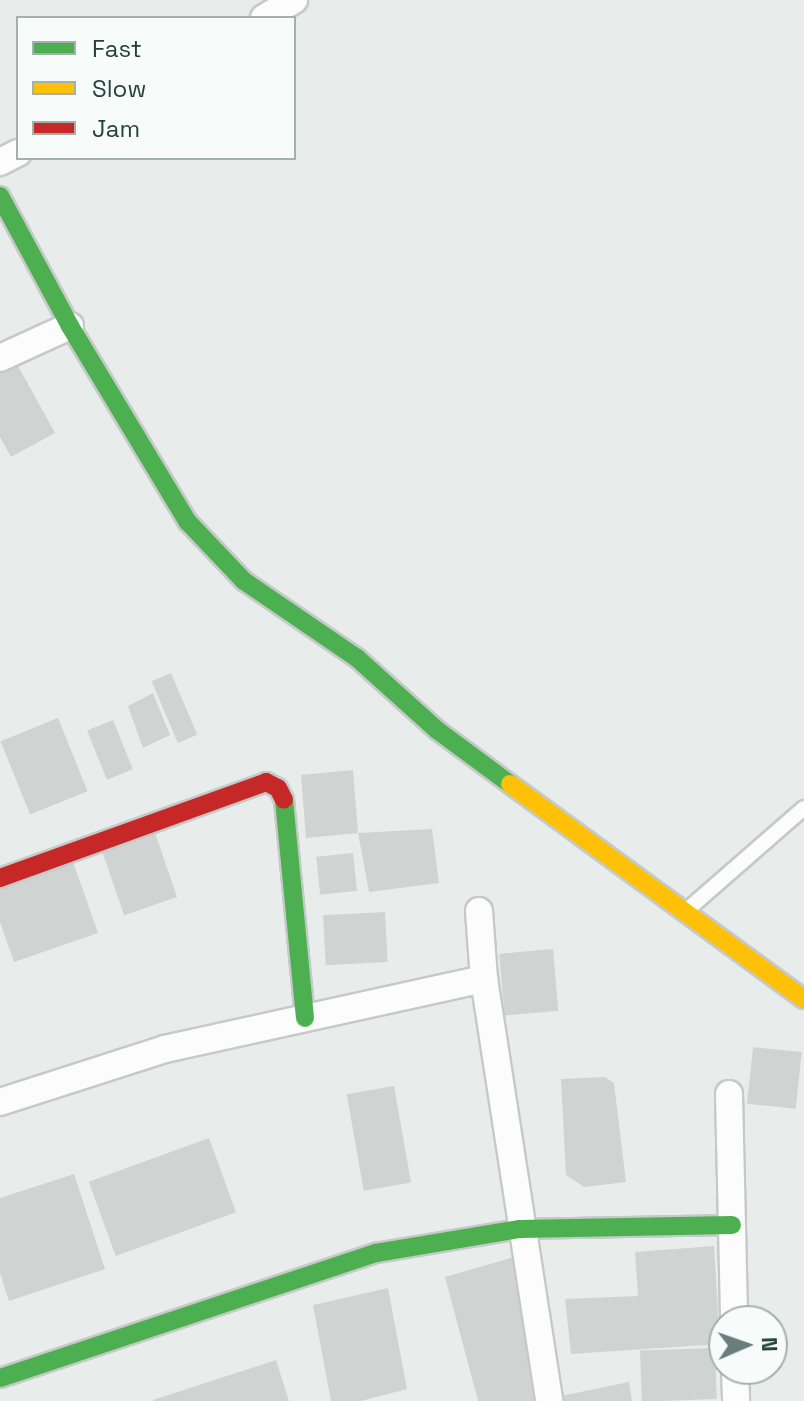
<!DOCTYPE html>
<style>
body{margin:0}
#map{position:relative;width:804px;height:1401px;overflow:hidden;background:#e8edeb;font-family:"Space Grotesk",sans-serif}
div>[style]{position:absolute}
.building>*{inset:0;background:#cfd4d2;transform-origin:0 0}
.roads{filter:drop-shadow(2px 0 #c5cac8) drop-shadow(-2px 0 #c5cac8) drop-shadow(0 2px #c5cac8) drop-shadow(0 -2px #c5cac8)}
.lane>*{height:14px;margin:-7px;padding:0 7px;transform-origin:7px;border-radius:7px;background:#fcfcfc}
.street>*{height:26px;margin:-13px;padding:0 13px;transform-origin:13px;border-radius:13px;background:#fcfcfc}
.fast>*{height:18px;margin:-9px;padding:0 9px;transform-origin:9px;border-radius:9px;background:#4caf50}
.slow>*{height:18px;margin:-9px;padding:0 9px;transform-origin:9px;border-radius:9px;background:#ffc107}
.jam>*{height:18px;margin:-9px;padding:0 9px;transform-origin:9px;border-radius:9px;background:#c62828}
span{translate:-50% -50%;white-space:nowrap;text-align:center;line-height:1.15;-webkit-text-stroke:8px #f7fbf9;paint-order:stroke}
.legend{position:absolute;left:16px;top:16px;width:280px;height:144px;box-sizing:border-box;background:#f7fbf9;border:2px solid #a3b1ad;margin:0;padding:10px 14px;list-style:none;font-size:24px;color:#24423a}
.legend li{display:flex;align-items:center;gap:16px;height:40px}
.legend b{width:40px;border:2px solid #a3b1ad}
.north{position:absolute;left:708px;top:1305px;width:80px;height:80px;box-sizing:border-box;background:#f7fbf9;border:2px solid #a3b1ad;border-radius:50%;rotate:88deg;font-size:22px;font-weight:700;line-height:32px;text-align:center;color:#24423a}
.north::after{content:'';display:block;margin:auto;width:28px;height:36px;background:#697e78;clip-path:polygon(50% 0,100% 100%,50% 72%,0 100%)}
</style>
<div id="map">
<div class="building">
<i style="clip-path:polygon(12px 355px,55px 433px,11px 457px,0 437px,0 362px)"></i>
<i style="left:171px;top:673px;width:67px;height:21px;rotate:67deg"></i>
<i style="clip-path:polygon(153px 693px,170px 735px,143px 748px,128px 706px)"></i>
<i style="left:58px;top:718px;width:79px;height:62px;rotate:68deg"></i>
<i style="left:113px;top:720px;width:53px;height:28px;rotate:68deg"></i>
<i style="clip-path:polygon(353px 770px,358px 833px,432px 829px,439px 883px,369px 892px,358px 833px,306px 838px,301px 775px)"></i>
<i style="left:153px;top:827px;width:74px;height:56px;rotate:71deg"></i>
<i style="left:353px;top:853px;width:38px;height:37px;rotate:84deg"></i>
<i style="clip-path:polygon(71px 856px,98px 933px,14px 962px,0 922px,0 881px)"></i>
<i style="left:385px;top:912px;width:50px;height:62px;rotate:87deg"></i>
<i style="left:553px;top:949px;width:62px;height:54px;rotate:85deg"></i>
<i style="left:753px;top:1047px;width:49px;height:57px;rotate:6deg"></i>
<i style="clip-path:polygon(605px 1077px,614px 1083px,626px 1182px,584px 1187px,566px 1175px,561px 1079px)"></i>
<i style="left:394px;top:1086px;width:98px;height:48px;rotate:80deg"></i>
<i style="left:209px;top:1138px;width:79px;height:128px;rotate:70deg"></i>
<i style="clip-path:polygon(74px 1174px,105px 1269px,9px 1301px,0 1273px,0 1198px)"></i>
<i style="clip-path:polygon(714px 1246px,720px 1344px,571px 1354px,565px 1299px,638px 1296px,635px 1252px)"></i>
<i style="clip-path:polygon(514px 1257px,537px 1401px,478px 1401px,445px 1277px)"></i>
<i style="clip-path:polygon(388px 1288px,407px 1389px,361px 1401px,331px 1401px,313px 1305px)"></i>
<i style="left:715px;top:1348px;width:51px;height:75px;rotate:88deg"></i>
<i style="clip-path:polygon(276px 1360px,289px 1401px,153px 1401px,153px 1400px)"></i>
<i style="clip-path:polygon(629px 1382px,632px 1401px,562px 1401px,561px 1396px)"></i>
</div>
<div class="roads">
<div class="lane">
<i style="left:687px;top:910px;width:155px;rotate:-41.1deg"></i>
</div>
<div class="street">
<i style="left:264px;top:18px;width:35px;rotate:-31deg"></i>
<i style="left:0;top:162px;width:20px;rotate:-27deg"></i>
<i style="left:0;top:358px;width:77px;rotate:-24.6deg"></i>
<i style="left:479px;top:911px;width:68px;rotate:85.8deg"></i>
<i style="left:484px;top:979px;width:427px;rotate:81.2deg"></i>
<i style="left:729px;top:1094px;width:227px;rotate:88.7deg"></i>
<i style="left:0;top:1102px;width:173px;rotate:-17.8deg"></i>
<i style="left:165px;top:1049px;width:327px;rotate:-12.4deg"></i>
<i style="left:735px;top:1369px;width:32px;rotate:88deg"></i>
</div>
<div class="fast">
<i style="left:0;top:196px;width:148px;rotate:61.7deg"></i>
<i style="left:70px;top:326px;width:229px;rotate:59deg"></i>
<i style="left:188px;top:522px;width:81px;rotate:46.5deg"></i>
<i style="left:244px;top:581px;width:137px;rotate:34.3deg"></i>
<i style="left:357px;top:658px;width:108px;rotate:42deg"></i>
<i style="left:437px;top:730px;width:91px;rotate:36.5deg"></i>
<i style="left:284px;top:800px;width:219px;rotate:84.5deg"></i>
<i style="left:0;top:1378px;width:396px;rotate:-18.4deg"></i>
<i style="left:376px;top:1253px;width:146px;rotate:-9.5deg"></i>
<i style="left:520px;top:1229px;width:212px;rotate:-1.1deg"></i>
</div>
<div class="slow">
<i style="left:510px;top:784px;width:364px;rotate:36.2deg"></i>
</div>
<div class="jam">
<i style="left:0;top:878px;width:283px;rotate:-19.8deg"></i>
<i style="left:266px;top:782px;width:13px;rotate:27deg"></i>
<i style="left:278px;top:788px;width:13px;rotate:63deg"></i>
</div>
</div>
<ul class="legend">
<li><b style="height:10px;background:#4caf50"></b>Fast</li>
<li><b style="height:10px;background:#ffc107"></b>Slow</li>
<li><b style="height:10px;background:#c62828"></b>Jam</li>
</ul>
<div class="north">N</div>
</div>
